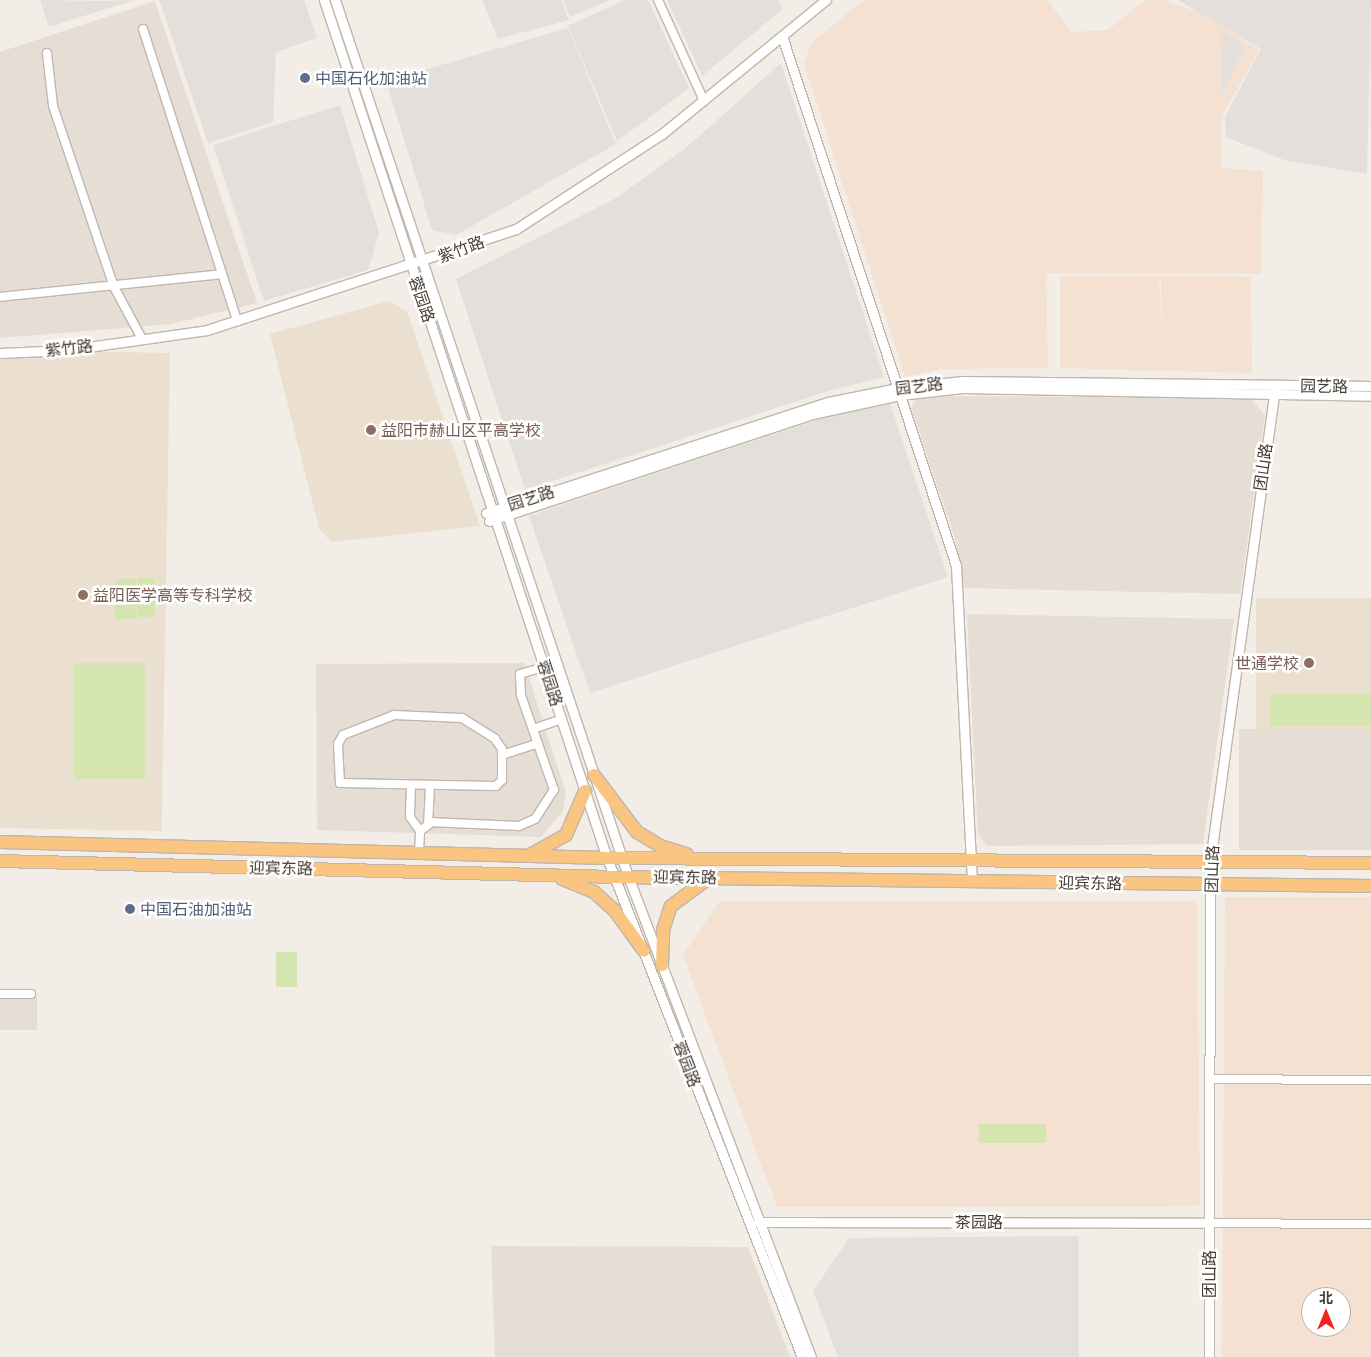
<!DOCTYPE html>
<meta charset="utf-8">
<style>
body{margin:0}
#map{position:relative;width:1371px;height:1357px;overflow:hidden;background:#f2ede6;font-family:"Open Sans","Noto Sans SC",sans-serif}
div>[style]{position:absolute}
.residential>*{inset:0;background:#e6ded4;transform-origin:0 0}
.commercial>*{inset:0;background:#f4e1d1}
.industrial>*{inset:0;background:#e4dfdb}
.education>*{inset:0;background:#ebe0d0;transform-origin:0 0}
.green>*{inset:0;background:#d4e5b0;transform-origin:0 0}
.parking>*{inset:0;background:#e3e0de}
.roads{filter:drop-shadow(1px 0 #c0b6ac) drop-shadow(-1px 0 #c0b6ac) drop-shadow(0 1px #c0b6ac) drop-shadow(0 -1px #c0b6ac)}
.minor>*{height:8px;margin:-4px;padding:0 4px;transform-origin:4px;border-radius:4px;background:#fff}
.tertiary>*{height:9px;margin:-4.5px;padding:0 4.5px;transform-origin:4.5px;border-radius:4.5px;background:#fff}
.trunk>*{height:12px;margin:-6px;padding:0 6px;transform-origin:6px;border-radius:6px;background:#f9c581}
.dots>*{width:14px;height:14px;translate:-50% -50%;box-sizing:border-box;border:2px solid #fff;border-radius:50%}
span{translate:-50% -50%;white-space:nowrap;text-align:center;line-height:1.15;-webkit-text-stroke:5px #fff;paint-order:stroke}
.service-label{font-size:16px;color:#4e5e75}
.left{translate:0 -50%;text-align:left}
.street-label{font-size:16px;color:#453d35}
.education-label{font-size:16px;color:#785e54}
.right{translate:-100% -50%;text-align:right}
.north{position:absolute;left:1301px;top:1287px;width:50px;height:50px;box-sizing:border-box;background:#fff;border:1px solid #b5b1ae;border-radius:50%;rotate:0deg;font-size:14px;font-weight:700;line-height:20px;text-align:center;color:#453d35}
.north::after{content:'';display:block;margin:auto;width:18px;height:22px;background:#f1241e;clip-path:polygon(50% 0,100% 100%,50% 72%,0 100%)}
</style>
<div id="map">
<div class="residential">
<i style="clip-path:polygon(155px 1px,257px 303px,171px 324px,0 338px,0 52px)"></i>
<i style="clip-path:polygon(919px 396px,1250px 398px,1265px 415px,1240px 594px,963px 588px,955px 538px,911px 408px)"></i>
<i style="clip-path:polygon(967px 614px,1234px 619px,1203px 844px,987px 846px,978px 834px)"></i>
<i style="clip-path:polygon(524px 663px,566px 792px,563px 811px,541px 837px,317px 830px,316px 664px)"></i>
<i style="left:1371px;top:729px;width:121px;height:132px;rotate:90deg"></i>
<i style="left:0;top:996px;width:37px;height:34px"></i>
<i style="clip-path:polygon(491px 1246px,748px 1247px,790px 1357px,495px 1357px)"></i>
</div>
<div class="commercial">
<i style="clip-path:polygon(864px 0,1047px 0,1072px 32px,1108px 30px,1145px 0,1163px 0,1206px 15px,1259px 50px,1222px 116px,1222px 168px,1263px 171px,1261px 274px,1046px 273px,1048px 368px,940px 369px,905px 377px,804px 64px,812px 42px)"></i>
<i style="clip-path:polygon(1159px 276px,1162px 346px,1161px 276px,1251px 277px,1252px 373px,1060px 368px,1060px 277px)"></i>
<i style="clip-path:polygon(evenodd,1225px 897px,1371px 897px,1371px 1357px,1222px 1357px,1225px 897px,1311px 1297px,1341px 1297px,1341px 1327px,1311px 1327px,1311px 1297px)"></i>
<i style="clip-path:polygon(1197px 901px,1200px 1206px,777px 1207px,683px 955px,719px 902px)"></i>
</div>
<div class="industrial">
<i style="clip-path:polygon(40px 0,99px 1px,134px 0,49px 27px)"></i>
<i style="clip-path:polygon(159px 0,304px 0,317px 38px,276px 52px,273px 122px,208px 143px)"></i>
<i style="clip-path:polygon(482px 0,561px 0,569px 20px,498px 39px)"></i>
<i style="clip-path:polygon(563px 0,610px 0,570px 17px)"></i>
<i style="clip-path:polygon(624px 0,648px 0,689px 88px,617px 141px,568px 26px)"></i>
<i style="clip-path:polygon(667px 0,778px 0,783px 9px,702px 76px)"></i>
<i style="clip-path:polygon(1178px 0,1371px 0,1367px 174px,1284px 160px,1226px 137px,1225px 117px,1261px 49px)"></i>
<i style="clip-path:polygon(568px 28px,616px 144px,456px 235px,432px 230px,386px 81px)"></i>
<i style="clip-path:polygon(781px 63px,884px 377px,828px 391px,525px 490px,456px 279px,616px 198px,687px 147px)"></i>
<i style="clip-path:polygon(340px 105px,379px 233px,368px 270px,264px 301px,213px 145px)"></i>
<i style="clip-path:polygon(890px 403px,948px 577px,590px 693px,529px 516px,828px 416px)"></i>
<i style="clip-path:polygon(1079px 1236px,1079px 1357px,838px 1357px,813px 1291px,849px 1238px)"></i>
</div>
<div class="education">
<i style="clip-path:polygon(389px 301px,407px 311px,480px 526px,331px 542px,319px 528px,270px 334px)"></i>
<i style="left:170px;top:353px;width:478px;height:170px;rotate:91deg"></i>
<i style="left:1256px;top:598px;width:115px;height:133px"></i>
</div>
<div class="green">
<i style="left:137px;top:578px;width:18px;height:39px"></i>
<i style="left:115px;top:579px;width:21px;height:40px"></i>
<i style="left:74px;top:663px;width:71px;height:116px"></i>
<i style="left:1270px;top:694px;width:101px;height:32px"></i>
<i style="left:276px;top:952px;width:21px;height:35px"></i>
<i style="left:1046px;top:1124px;width:19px;height:67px;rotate:90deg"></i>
</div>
<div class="parking">
<i style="clip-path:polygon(1223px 31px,1244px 47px,1222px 95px)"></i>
</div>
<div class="roads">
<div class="minor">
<i style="left:658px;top:0;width:111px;rotate:65.5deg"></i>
<i style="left:143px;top:29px;width:306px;rotate:72.1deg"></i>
<i style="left:47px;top:53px;width:53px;rotate:83.5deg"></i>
<i style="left:53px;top:106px;width:191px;rotate:71.4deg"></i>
<i style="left:114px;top:287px;width:59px;rotate:61.7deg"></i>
<i style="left:0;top:297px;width:223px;rotate:-5.9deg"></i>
<i style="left:394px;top:715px;width:68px;rotate:2.5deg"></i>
<i style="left:462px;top:718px;width:39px;rotate:32deg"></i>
<i style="left:495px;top:739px;width:12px;rotate:55deg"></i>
<i style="left:502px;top:749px;width:31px;rotate:90deg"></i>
<i style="left:502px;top:780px;width:8px;rotate:135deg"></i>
<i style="left:496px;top:786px;width:156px;rotate:-178.9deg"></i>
<i style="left:340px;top:783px;width:39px;rotate:-93deg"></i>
<i style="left:338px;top:744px;width:10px;rotate:-61deg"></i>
<i style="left:343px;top:735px;width:55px;rotate:-21.4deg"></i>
<i style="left:533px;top:729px;width:24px;rotate:-19deg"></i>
<i style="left:502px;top:755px;width:38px;rotate:-18deg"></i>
<i style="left:411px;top:786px;width:31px;rotate:92deg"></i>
<i style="left:410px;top:817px;width:17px;rotate:54deg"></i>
<i style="left:420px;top:831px;width:10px;rotate:-37deg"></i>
<i style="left:428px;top:825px;width:38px;rotate:-87deg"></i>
<i style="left:429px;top:822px;width:90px;rotate:2.5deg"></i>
<i style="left:519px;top:826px;width:17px;rotate:-24deg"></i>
<i style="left:535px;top:819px;width:35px;rotate:-57deg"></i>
<i style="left:554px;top:790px;width:101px;rotate:-109.2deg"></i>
<i style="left:521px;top:695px;width:21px;rotate:-93deg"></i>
<i style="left:520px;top:674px;width:19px;rotate:-16deg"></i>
<i style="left:419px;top:852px;width:21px;rotate:-87deg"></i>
<i style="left:0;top:994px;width:31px"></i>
<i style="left:1210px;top:1079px;width:161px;rotate:0.4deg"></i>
<i style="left:1208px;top:1223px;width:163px;rotate:0.4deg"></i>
</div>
<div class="tertiary">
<i style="left:324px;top:0;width:903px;rotate:71.75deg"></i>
<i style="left:607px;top:858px;width:536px;rotate:68.66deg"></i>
<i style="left:335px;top:0;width:924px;rotate:71.51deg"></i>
<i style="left:628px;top:876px;width:515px;rotate:69.17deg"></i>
<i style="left:782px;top:36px;width:558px;rotate:71.82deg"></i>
<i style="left:956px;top:566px;width:315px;rotate:87.1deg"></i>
<i style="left:0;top:353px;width:67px;rotate:-2.6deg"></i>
<i style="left:67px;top:350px;width:141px;rotate:-8.1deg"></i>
<i style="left:207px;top:330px;width:325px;rotate:-18.1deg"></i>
<i style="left:516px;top:229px;width:174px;rotate:-33.1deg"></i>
<i style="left:662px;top:134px;width:212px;rotate:-39.3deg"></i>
<i style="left:486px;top:513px;width:360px;rotate:-18deg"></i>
<i style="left:828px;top:402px;width:70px;rotate:-11.5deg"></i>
<i style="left:897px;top:388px;width:66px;rotate:-6.1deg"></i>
<i style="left:963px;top:381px;width:408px;rotate:0.7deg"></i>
<i style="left:489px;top:521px;width:340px;rotate:-18.3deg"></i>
<i style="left:812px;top:414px;width:90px;rotate:-12.2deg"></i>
<i style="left:900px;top:395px;width:63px;rotate:-6.3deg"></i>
<i style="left:963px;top:388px;width:408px;rotate:1.1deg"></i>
<i style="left:758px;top:1222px;width:450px;rotate:0.1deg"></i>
<i style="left:1209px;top:1357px;width:495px;rotate:-89.9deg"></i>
<i style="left:1210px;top:862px;width:481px;rotate:-82.2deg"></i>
</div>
<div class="trunk">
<i style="left:594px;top:775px;width:71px;rotate:53deg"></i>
<i style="left:637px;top:832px;width:27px;rotate:31deg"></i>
<i style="left:660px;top:846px;width:28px;rotate:17deg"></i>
<i style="left:0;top:842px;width:607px;rotate:1.51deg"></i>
<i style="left:607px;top:858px;width:764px;rotate:0.37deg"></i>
<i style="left:530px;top:855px;width:41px;rotate:-29.1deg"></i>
<i style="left:566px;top:835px;width:48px;rotate:-66.6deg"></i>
<i style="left:0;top:861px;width:614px;rotate:1.49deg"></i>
<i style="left:614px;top:877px;width:757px;rotate:0.68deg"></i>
<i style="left:562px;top:879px;width:35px;rotate:22deg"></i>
<i style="left:594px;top:892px;width:28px;rotate:42deg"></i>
<i style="left:615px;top:911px;width:49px;rotate:54.1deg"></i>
<i style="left:662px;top:965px;width:35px;rotate:-88deg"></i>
<i style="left:663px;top:930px;width:25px;rotate:-72deg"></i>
<i style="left:671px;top:906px;width:47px;rotate:-36.4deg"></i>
</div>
</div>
<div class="dots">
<i style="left:305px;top:78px;background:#5c6f8a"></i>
<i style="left:371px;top:430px;background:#8d6e63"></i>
<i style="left:83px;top:595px;background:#8d6e63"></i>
<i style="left:1309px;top:663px;background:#8d6e63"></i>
<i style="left:130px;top:909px;background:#5c6f8a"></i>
</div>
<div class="service-label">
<span class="left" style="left:315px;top:78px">中国石化加油站</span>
<span class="left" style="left:140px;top:909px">中国石油加油站</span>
</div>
<div class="street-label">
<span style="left:461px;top:249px;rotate:-20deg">紫竹路</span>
<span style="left:422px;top:299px;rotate:71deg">蓉园路</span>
<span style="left:69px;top:348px;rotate:-6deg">紫竹路</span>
<span style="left:919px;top:386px;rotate:-7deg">园艺路</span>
<span style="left:1324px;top:386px;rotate:1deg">园艺路</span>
<span style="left:1263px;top:467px;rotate:-82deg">团山路</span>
<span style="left:531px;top:498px;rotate:-18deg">园艺路</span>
<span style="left:550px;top:683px;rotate:72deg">蓉园路</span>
<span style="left:281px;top:868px;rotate:1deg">迎宾东路</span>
<span style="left:1212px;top:869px;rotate:-88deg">团山路</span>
<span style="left:685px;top:877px;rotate:1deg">迎宾东路</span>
<span style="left:1090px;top:883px;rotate:1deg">迎宾东路</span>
<span style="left:687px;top:1064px;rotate:69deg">蓉园路</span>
<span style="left:979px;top:1222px">茶园路</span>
<span style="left:1209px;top:1274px;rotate:-90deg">团山路</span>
</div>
<div class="education-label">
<span class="left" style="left:381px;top:430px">益阳市赫山区平高学校</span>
<span class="left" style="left:93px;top:595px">益阳医学高等专科学校</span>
<span class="right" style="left:1299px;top:663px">世通学校</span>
</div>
<div class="north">北</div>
</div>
